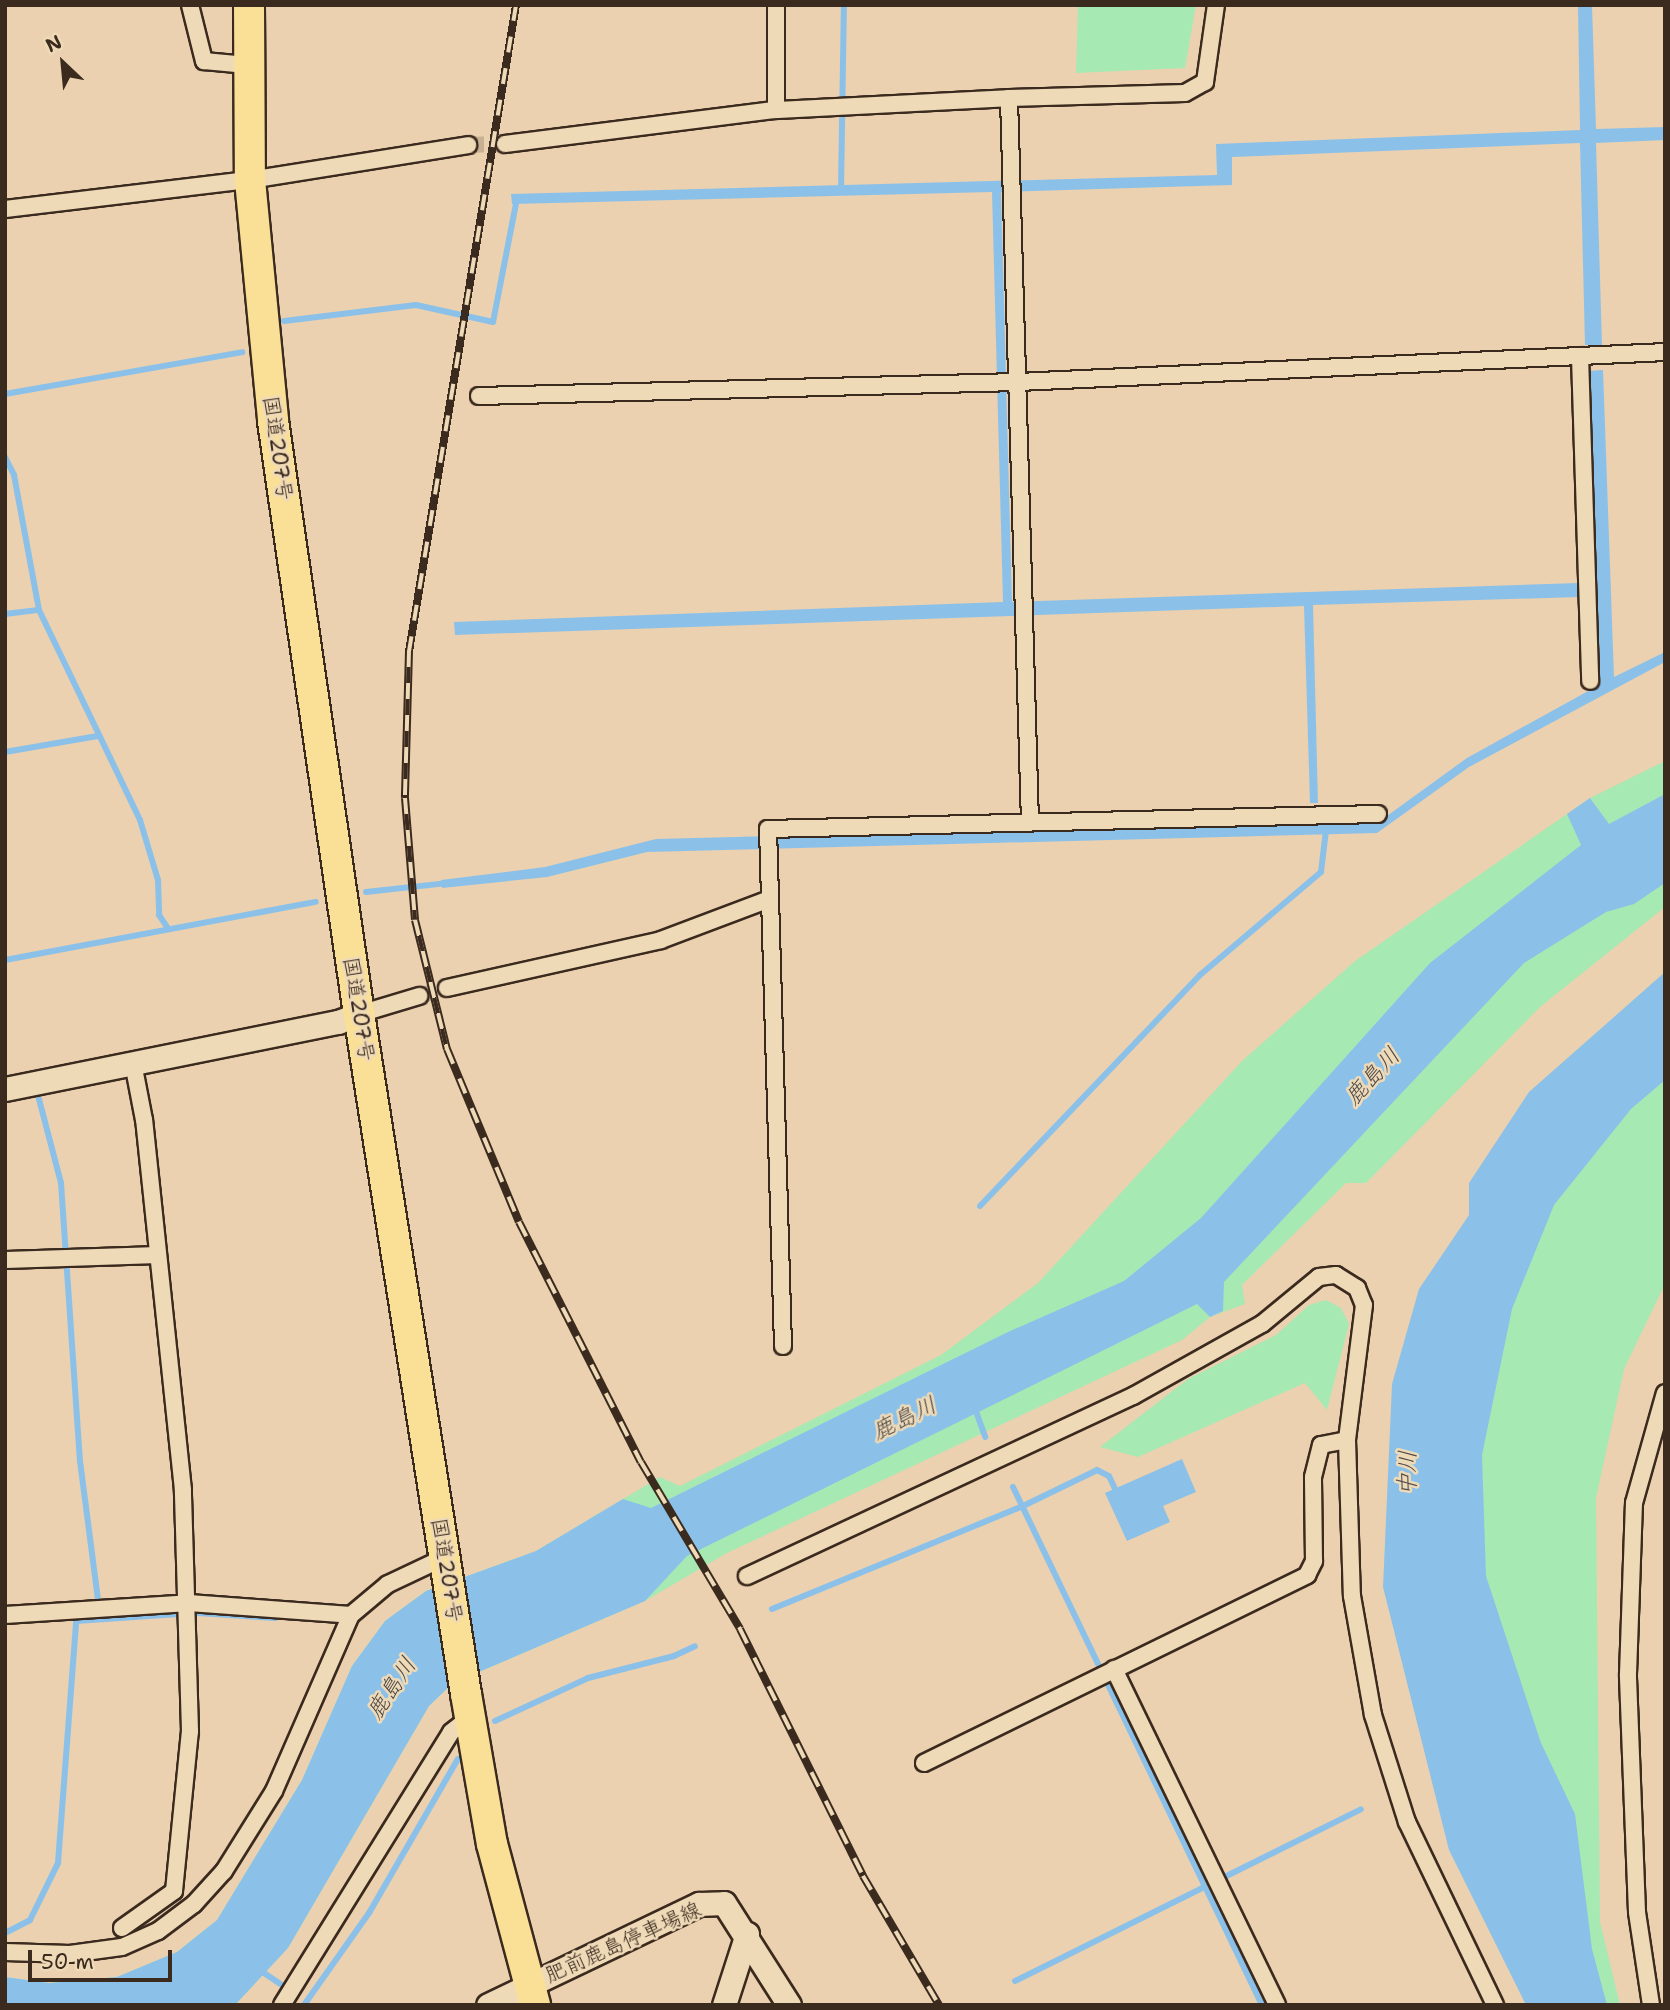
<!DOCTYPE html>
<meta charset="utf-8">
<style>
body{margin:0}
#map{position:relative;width:1670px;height:2010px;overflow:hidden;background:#ebd1b0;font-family:"Shantell Sans","Klee One",sans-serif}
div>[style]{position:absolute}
.green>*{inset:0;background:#a7e9b3}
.water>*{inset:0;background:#8bc1e9}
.stream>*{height:6px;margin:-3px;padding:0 3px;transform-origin:3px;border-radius:3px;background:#8bc1e9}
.street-tunnel>*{height:16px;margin-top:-8px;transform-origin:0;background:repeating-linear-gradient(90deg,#c8b093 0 16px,transparent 0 24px)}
.roads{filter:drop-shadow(2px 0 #3b2a1e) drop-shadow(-2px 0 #3b2a1e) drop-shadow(0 2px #3b2a1e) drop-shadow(0 -2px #3b2a1e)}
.street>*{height:16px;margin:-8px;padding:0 8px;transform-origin:8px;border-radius:8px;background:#efdab8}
.secondary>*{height:23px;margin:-11.5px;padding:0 11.5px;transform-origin:11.5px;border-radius:11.5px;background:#efdab8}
.highway>*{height:30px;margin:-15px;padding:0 15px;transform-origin:15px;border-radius:15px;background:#fadf96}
.rail>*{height:8px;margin-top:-4px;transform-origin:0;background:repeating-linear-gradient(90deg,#efdab8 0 16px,#3b2a1e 0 32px);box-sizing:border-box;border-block:2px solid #3b2a1e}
span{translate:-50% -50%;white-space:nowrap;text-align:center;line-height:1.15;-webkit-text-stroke:5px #efdab8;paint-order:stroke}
.street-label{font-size:21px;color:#3b2a1e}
.water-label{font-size:23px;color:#4b4847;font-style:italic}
.frame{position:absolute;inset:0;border:7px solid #3b2a1e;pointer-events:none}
.north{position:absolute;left:28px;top:28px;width:70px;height:70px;-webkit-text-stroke:5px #efdab8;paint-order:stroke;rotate:334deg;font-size:19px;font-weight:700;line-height:28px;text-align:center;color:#3b2a1e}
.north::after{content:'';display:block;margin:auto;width:24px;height:32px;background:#3b2a1e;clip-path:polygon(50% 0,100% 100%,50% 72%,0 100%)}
.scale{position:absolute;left:28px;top:1950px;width:144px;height:32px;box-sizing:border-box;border:4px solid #3b2a1e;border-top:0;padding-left:9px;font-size:21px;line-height:24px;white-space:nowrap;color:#3b2a1e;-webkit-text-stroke:5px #efdab8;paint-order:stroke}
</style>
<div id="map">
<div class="green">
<i style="clip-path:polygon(1078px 5px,1196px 5px,1185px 68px,1076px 73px)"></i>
<i style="clip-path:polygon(1665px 761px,1665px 819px,1126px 1297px,475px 1594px,269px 1907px,144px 2005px,5px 1977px,49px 1983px,117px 1977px,177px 1952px,217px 1920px,302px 1780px,352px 1666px,385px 1621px,426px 1591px,536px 1551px,660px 1477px,680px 1486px,941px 1355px,1038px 1283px,1242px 1061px,1355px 961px,1590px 798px)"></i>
<i style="clip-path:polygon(1665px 855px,1665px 907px,1540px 1007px,1366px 1183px,1346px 1183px,1242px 1285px,1245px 1304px,1210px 1317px,1182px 1340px,727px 1553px,645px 1601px,453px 1683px,429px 1706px,288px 1948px,235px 2005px,208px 2005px,383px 1711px,1185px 1290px,1502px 958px)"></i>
<i style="clip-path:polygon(1665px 1019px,1665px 1284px,1624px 1369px,1596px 1498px,1600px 1922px,1620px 2005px,1572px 2005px,1483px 1682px,1447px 1311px)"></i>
<i style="clip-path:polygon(1326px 1300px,1341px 1308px,1349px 1324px,1327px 1410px,1305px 1383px,1138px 1457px,1100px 1447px,1188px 1379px,1276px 1335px,1309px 1305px)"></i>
</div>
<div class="water">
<i style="clip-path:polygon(1578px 5px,1592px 5px,1596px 129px,1665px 127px,1665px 140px,1596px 143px,1602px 345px,1585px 345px,1580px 143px,1232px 157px,1232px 185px,1001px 192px,1012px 602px,1579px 583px,1579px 597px,1313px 605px,1318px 803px,1310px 803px,1304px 606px,455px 635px,454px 622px,1003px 602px,992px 192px,512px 204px,511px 194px,1217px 175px,1216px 144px,1580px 130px)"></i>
<i style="clip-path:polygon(1603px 370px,1614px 677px,1665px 652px,1665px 662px,1469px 767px,1377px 833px,647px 852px,547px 877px,442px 888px,441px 880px,545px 867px,656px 839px,1380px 821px,1467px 758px,1599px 685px,1587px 371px)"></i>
<i style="clip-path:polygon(1665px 794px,1665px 883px,1634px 904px,1606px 912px,1524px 963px,1224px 1282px,1223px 1311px,1210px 1317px,1197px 1304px,687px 1556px,645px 1601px,453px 1683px,429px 1706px,288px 1948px,235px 2005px,5px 2005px,5px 1977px,49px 1983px,117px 1977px,177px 1952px,217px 1920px,302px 1780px,352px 1666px,385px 1621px,426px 1591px,536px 1551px,623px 1499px,651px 1508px,1008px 1332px,1124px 1281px,1201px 1218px,1430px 963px,1581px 845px,1567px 814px,1590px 798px,1609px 824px)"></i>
<i style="clip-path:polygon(1665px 972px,1665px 1080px,1631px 1109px,1554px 1205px,1512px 1309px,1482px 1455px,1486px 1576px,1541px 1743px,1575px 1814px,1592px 1949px,1607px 2005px,1526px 2005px,1449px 1850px,1383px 1587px,1392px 1384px,1419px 1289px,1469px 1215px,1469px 1183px,1529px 1092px)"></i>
<i style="clip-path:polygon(1182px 1459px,1196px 1492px,1163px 1506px,1170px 1522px,1127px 1541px,1105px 1493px)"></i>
</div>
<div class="stream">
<i style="left:841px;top:190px;width:185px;rotate:-89.1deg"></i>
<i style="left:284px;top:321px;width:133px;rotate:-6.9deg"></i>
<i style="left:416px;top:305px;width:79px;rotate:12.4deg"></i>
<i style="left:493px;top:322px;width:125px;rotate:-79deg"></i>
<i style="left:5px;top:394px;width:241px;rotate:-10deg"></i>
<i style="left:5px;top:457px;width:20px;rotate:63deg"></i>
<i style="left:14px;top:475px;width:137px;rotate:79.5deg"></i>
<i style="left:39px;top:610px;width:233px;rotate:64.3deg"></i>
<i style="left:140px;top:820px;width:63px;rotate:73.3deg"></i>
<i style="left:158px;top:880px;width:35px;rotate:88deg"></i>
<i style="left:159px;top:915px;width:14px;rotate:56deg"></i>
<i style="left:5px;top:614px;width:34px;rotate:-7deg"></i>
<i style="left:5px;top:752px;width:94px;rotate:-9.8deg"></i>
<i style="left:366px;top:892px;width:81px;rotate:-6.3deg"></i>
<i style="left:5px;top:960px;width:316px;rotate:-10.6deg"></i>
<i style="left:39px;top:1099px;width:87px;rotate:75.3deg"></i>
<i style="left:61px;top:1183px;width:279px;rotate:86.1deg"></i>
<i style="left:80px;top:1461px;width:139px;rotate:82.6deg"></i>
<i style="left:980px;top:1206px;width:319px;rotate:-46.4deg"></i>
<i style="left:1200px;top:975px;width:159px;rotate:-40.4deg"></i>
<i style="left:1321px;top:872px;width:42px;rotate:-83.2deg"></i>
<i style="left:974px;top:1406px;width:33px;rotate:70deg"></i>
<i style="left:1013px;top:1487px;width:575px;rotate:64.33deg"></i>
<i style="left:772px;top:1609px;width:271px;rotate:-22.3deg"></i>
<i style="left:1023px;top:1506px;width:82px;rotate:-25.9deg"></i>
<i style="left:1097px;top:1470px;width:13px;rotate:27deg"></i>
<i style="left:1109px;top:1476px;width:21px;rotate:65deg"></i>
<i style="left:198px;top:1613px;width:77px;rotate:3.7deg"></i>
<i style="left:495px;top:1721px;width:102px;rotate:-24.8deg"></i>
<i style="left:588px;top:1678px;width:89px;rotate:-14.3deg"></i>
<i style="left:674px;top:1656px;width:23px;rotate:-25deg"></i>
<i style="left:5px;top:1933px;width:28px;rotate:-27deg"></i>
<i style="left:30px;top:1920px;width:64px;rotate:-63.8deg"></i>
<i style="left:58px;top:1863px;width:243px;rotate:-85.7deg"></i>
<i style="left:76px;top:1621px;width:103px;rotate:-3.9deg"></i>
<i style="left:258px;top:1969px;width:27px;rotate:34deg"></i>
<i style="left:1015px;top:1981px;width:386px;rotate:-26.4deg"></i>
<i style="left:304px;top:2005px;width:113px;rotate:-54.8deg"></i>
<i style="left:369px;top:1913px;width:178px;rotate:-60deg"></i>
</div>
<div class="street-tunnel">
<i style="left:468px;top:145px;width:37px;rotate:-2deg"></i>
<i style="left:419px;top:996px;width:29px;rotate:-16deg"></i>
</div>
<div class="roads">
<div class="street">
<i style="left:190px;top:5px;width:58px;rotate:76deg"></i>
<i style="left:204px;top:61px;width:43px;rotate:5.3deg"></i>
<i style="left:1009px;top:98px;width:176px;rotate:-1.6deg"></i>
<i style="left:1185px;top:93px;width:23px;rotate:-29deg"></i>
<i style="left:1205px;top:82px;width:78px;rotate:-81.9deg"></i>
<i style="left:776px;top:110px;width:105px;rotate:-90deg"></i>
<i style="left:505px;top:144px;width:273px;rotate:-7.2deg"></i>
<i style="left:776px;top:110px;width:233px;rotate:-2.9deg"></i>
<i style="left:1009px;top:98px;width:723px;rotate:88.34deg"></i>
<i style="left:5px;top:209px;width:247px;rotate:-6.8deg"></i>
<i style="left:250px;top:180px;width:221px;rotate:-9.1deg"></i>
<i style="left:1580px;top:356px;width:325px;rotate:88.2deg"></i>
<i style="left:479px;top:396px;width:539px;rotate:-1.49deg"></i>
<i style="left:1018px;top:382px;width:648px;rotate:-2.65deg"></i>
<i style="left:447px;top:988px;width:219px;rotate:-12.6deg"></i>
<i style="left:661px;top:940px;width:113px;rotate:-20.7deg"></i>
<i style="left:359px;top:1014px;width:63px;rotate:-16.7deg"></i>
<i style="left:5px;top:1260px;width:153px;rotate:-1.9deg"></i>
<i style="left:783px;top:1346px;width:517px;rotate:-91.66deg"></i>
<i style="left:768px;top:829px;width:610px;rotate:-1.41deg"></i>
<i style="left:747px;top:1576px;width:426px;rotate:-25deg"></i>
<i style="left:1133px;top:1396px;width:148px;rotate:-29.2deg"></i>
<i style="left:1262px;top:1324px;width:74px;rotate:-39.5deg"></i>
<i style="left:1319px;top:1277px;width:17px;rotate:-7deg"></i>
<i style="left:1336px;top:1275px;width:25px;rotate:32deg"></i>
<i style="left:1357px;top:1288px;width:18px;rotate:68deg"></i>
<i style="left:1364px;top:1305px;width:136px;rotate:97.2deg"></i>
<i style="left:1347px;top:1440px;width:156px;rotate:88.2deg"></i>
<i style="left:1352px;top:1596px;width:121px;rotate:80deg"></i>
<i style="left:1373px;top:1715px;width:112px;rotate:72.4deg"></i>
<i style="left:1407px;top:1822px;width:203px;rotate:64.3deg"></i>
<i style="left:5px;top:1615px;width:184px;rotate:-3.7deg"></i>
<i style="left:189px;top:1603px;width:162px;rotate:4.2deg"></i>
<i style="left:351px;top:1615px;width:48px;rotate:-40deg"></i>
<i style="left:388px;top:1584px;width:63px;rotate:-25.3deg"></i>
<i style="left:1114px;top:1669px;width:373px;rotate:64.1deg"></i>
<i style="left:924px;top:1763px;width:427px;rotate:-26.1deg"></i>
<i style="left:1307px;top:1575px;width:16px;rotate:-63deg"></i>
<i style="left:1314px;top:1561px;width:84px;rotate:-90.7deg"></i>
<i style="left:1313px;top:1477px;width:33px;rotate:-76deg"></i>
<i style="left:1321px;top:1445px;width:26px;rotate:-11deg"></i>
<i style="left:122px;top:1928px;width:64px;rotate:-35.4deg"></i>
<i style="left:174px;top:1891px;width:161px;rotate:-84.3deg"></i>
<i style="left:190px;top:1731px;width:241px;rotate:-91.7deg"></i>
<i style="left:183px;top:1490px;width:372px;rotate:-96deg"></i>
<i style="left:144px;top:1120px;width:58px;rotate:-100.9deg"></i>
<i style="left:5px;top:1952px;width:65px;rotate:1.8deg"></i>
<i style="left:70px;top:1954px;width:52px;rotate:-7.7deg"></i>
<i style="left:122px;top:1947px;width:39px;rotate:-24deg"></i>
<i style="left:158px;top:1931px;width:45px;rotate:-36.9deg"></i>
<i style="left:194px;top:1904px;width:45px;rotate:-47.7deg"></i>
<i style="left:224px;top:1871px;width:94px;rotate:-58deg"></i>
<i style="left:274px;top:1791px;width:192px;rotate:-66.4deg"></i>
<i style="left:282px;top:2005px;width:321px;rotate:-58.2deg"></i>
<i style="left:451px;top:1732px;width:24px;rotate:-38deg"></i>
<i style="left:1651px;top:2005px;width:94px;rotate:-98.6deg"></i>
<i style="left:1637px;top:1912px;width:238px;rotate:-92.2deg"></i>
<i style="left:1628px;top:1674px;width:171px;rotate:-88deg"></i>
<i style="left:1634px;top:1503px;width:114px;rotate:-74.3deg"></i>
</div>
<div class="secondary">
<i style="left:5px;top:1089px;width:340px;rotate:-11.4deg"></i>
<i style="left:338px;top:1022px;width:22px;rotate:-21deg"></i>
<i style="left:488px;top:2005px;width:234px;rotate:-25.6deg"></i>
<i style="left:699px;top:1904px;width:25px;rotate:-2deg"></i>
<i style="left:724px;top:1903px;width:121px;rotate:57.5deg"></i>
<i style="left:724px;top:2005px;width:75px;rotate:-72.1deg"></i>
</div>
<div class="highway">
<i style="left:249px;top:5px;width:175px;rotate:89.7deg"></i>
<i style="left:250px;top:180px;width:242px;rotate:84.5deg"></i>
<i style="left:273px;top:421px;width:599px;rotate:81.75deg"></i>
<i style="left:359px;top:1014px;width:688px;rotate:81.06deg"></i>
<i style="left:466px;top:1694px;width:152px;rotate:80.2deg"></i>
<i style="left:492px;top:1844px;width:167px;rotate:75deg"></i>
</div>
</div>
<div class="rail">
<i style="left:516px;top:5px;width:655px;rotate:99.4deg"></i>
<i style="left:409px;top:651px;width:147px;rotate:91.6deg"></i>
<i style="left:405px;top:798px;width:122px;rotate:85.3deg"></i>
<i style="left:415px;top:920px;width:133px;rotate:76.1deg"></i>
<i style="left:447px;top:1049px;width:187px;rotate:67.4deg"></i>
<i style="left:519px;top:1222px;width:269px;rotate:63.1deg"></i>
<i style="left:641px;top:1462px;width:194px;rotate:59.3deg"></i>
<i style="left:740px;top:1629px;width:276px;rotate:63.5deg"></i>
<i style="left:863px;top:1876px;width:150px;rotate:59.5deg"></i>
</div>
<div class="street-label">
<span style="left:278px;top:448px;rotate:82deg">国道207号</span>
<span style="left:359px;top:1009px;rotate:81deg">国道207号</span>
<span style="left:447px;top:1570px;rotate:81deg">国道207号</span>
<span style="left:623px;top:1942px;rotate:-24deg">肥前鹿島停車場線</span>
</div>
<div class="water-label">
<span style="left:1372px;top:1076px;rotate:-47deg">鹿島川</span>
<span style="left:904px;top:1418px;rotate:-26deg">鹿島川</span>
<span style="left:1407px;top:1473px;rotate:-89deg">中川</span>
<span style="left:391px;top:1688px;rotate:-56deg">鹿島川</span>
</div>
<div class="frame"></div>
<div class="north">N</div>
<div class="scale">50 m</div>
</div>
